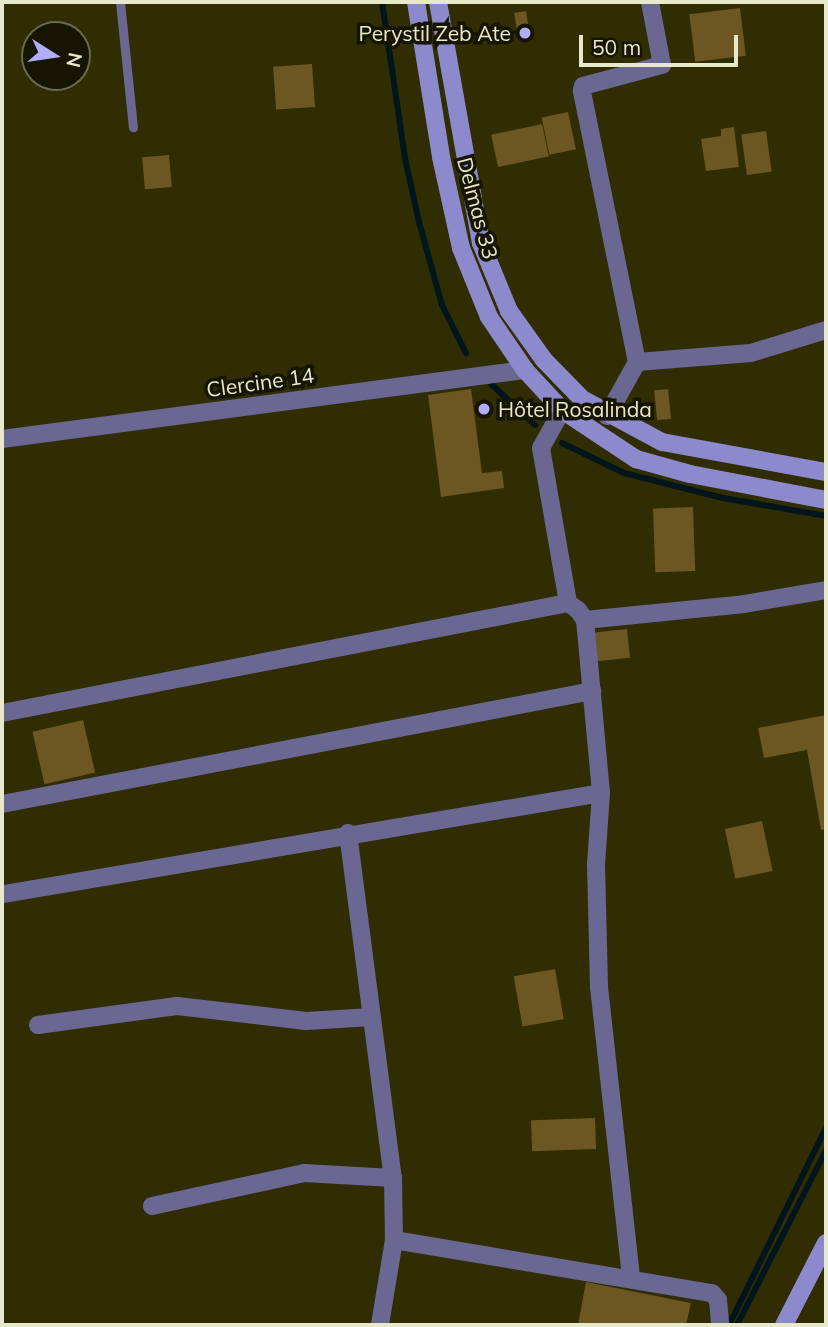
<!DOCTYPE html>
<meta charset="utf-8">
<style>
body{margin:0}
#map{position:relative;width:828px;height:1327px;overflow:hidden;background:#302d02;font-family:Mulish,sans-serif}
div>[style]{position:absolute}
.stream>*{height:6px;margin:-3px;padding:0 3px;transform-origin:3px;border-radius:3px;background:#03151c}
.building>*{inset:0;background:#6c5622;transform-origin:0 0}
.service>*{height:9px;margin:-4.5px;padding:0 4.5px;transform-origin:4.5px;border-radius:4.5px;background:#6a6892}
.minor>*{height:18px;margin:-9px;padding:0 9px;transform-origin:9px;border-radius:9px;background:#6a6892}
.secondary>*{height:18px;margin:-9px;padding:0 9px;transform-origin:9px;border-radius:9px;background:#8d89cd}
.dots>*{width:19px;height:19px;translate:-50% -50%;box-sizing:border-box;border:4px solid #161501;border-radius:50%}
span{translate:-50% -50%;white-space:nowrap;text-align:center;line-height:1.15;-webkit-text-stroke:7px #161501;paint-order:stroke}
.poi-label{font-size:21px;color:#e8e8cb}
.right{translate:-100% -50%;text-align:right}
.left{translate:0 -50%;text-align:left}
.street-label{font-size:21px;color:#e8e8cb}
.frame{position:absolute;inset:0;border:4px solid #e8e8cb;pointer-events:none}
.north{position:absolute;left:21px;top:21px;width:70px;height:70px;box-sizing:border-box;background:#161501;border:2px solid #6a6952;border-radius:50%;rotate:102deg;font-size:19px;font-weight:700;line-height:28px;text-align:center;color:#e8e8cb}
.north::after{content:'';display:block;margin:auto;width:24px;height:32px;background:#b1adfa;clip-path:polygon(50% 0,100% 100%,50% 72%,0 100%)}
.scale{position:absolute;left:579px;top:35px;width:159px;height:32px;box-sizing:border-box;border:4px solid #e8e8cb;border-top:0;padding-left:9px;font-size:21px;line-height:24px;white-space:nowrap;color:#e8e8cb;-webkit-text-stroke:5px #161501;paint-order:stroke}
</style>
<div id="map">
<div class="stream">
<i style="left:382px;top:2px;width:158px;rotate:81.6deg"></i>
<i style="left:405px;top:158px;width:66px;rotate:77.7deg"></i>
<i style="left:419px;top:222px;width:86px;rotate:74.5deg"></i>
<i style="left:442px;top:305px;width:54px;rotate:63.4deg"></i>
<i style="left:491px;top:384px;width:60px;rotate:43deg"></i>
<i style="left:562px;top:443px;width:69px;rotate:25.8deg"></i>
<i style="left:624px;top:473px;width:102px;rotate:14.2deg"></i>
<i style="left:723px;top:498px;width:105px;rotate:9.9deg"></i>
<i style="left:729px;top:1325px;width:220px;rotate:-63.8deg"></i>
<i style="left:737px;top:1325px;width:196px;rotate:-63deg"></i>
</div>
<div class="building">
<i style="left:740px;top:8px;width:48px;height:51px;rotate:83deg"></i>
<i style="left:526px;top:11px;width:24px;height:12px;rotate:81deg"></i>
<i style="left:312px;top:64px;width:43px;height:39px;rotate:86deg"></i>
<i style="left:568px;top:112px;width:38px;height:27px;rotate:78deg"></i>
<i style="left:542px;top:124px;width:33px;height:52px;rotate:78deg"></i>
<i style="clip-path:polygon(734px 127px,739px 167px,706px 171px,701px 139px,721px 136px,721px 129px)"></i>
<i style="left:766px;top:131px;width:41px;height:25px;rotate:82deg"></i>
<i style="left:169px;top:155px;width:32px;height:27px;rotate:85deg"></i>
<i style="clip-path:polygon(471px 389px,482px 473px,502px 471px,504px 488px,441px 497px,428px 395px)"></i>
<i style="left:668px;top:389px;width:30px;height:14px;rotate:84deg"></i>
<i style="left:693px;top:507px;width:64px;height:40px;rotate:88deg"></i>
<i style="left:627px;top:629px;width:29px;height:35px;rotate:84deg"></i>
<i style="clip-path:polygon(826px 715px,826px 829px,821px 830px,807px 750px,764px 758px,758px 728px)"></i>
<i style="left:83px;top:720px;width:54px;height:52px;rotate:77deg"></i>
<i style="left:762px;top:821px;width:51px;height:38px;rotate:78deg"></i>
<i style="left:555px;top:969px;width:51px;height:42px;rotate:80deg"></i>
<i style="left:595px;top:1118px;width:31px;height:64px;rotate:88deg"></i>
<i style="clip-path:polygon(586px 1282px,691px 1303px,686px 1325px,578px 1325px)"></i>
</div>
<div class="service">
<i style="left:120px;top:2px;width:126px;rotate:84.1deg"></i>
</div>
<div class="minor">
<i style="left:637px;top:362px;width:114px;rotate:-4.5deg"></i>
<i style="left:751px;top:353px;width:78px;rotate:-17deg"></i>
<i style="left:562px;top:410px;width:43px;rotate:118.9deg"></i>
<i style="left:541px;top:448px;width:157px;rotate:80.1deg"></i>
<i style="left:607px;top:416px;width:62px;rotate:-60.9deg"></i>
<i style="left:637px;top:362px;width:277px;rotate:-101.5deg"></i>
<i style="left:582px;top:91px;width:5px;rotate:-79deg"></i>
<i style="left:583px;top:86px;width:82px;rotate:-14.9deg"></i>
<i style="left:662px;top:65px;width:64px;rotate:-100.8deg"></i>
<i style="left:2px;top:439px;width:528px;rotate:-7.52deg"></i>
<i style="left:585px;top:620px;width:160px;rotate:-5.7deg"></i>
<i style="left:744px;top:604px;width:83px;rotate:-9.7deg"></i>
<i style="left:2px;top:713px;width:577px;rotate:-11deg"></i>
<i style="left:568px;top:603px;width:12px;rotate:35deg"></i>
<i style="left:578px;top:610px;width:12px;rotate:55deg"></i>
<i style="left:585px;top:620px;width:174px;rotate:84.7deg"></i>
<i style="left:601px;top:793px;width:71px;rotate:94deg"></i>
<i style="left:596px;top:864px;width:123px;rotate:88.6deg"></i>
<i style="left:599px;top:987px;width:292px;rotate:83.7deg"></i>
<i style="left:2px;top:804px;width:601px;rotate:-10.84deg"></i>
<i style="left:348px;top:833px;width:348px;rotate:82.6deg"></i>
<i style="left:393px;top:1178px;width:62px;rotate:89.1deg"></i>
<i style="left:394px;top:1240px;width:86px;rotate:99.4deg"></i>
<i style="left:4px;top:894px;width:605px;rotate:-9.6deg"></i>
<i style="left:38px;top:1025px;width:140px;rotate:-7.8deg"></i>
<i style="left:177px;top:1006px;width:130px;rotate:6.6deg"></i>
<i style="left:306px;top:1021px;width:66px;rotate:-3.5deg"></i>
<i style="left:152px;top:1206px;width:156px;rotate:-12.2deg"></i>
<i style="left:304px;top:1173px;width:89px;rotate:3.2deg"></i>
<i style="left:394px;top:1240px;width:322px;rotate:9.5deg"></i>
<i style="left:712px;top:1293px;width:9px;rotate:49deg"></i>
<i style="left:718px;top:1300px;width:25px;rotate:85deg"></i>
</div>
<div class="secondary">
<i style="left:416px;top:2px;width:157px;rotate:80.8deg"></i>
<i style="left:441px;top:157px;width:93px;rotate:77.6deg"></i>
<i style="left:461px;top:248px;width:74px;rotate:67.9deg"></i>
<i style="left:489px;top:317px;width:64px;rotate:55.8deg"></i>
<i style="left:525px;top:370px;width:54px;rotate:47.2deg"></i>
<i style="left:562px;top:410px;width:89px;rotate:33.5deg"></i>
<i style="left:636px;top:459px;width:56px;rotate:15.5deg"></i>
<i style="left:690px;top:474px;width:138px;rotate:10.8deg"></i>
<i style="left:438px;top:2px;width:245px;rotate:79.9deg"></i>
<i style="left:481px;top:243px;width:74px;rotate:67.6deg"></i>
<i style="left:509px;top:311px;width:60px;rotate:54.5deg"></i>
<i style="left:544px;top:360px;width:54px;rotate:45.7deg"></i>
<i style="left:582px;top:399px;width:91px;rotate:28.3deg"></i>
<i style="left:662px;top:442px;width:167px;rotate:10.4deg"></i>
<i style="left:784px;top:1325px;width:92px;rotate:-62.9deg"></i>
</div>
<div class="dots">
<i style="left:525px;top:33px;background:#b1adfa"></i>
<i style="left:484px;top:409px;background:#b1adfa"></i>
</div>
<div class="poi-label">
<span class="right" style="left:511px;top:33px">Perystil Zeb Ate</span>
<span class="left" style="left:498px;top:409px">Hôtel Rosalinda</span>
</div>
<div class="street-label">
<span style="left:478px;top:208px;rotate:75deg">Delmas 33</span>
<span style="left:260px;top:382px;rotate:-8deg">Clercine 14</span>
</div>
<div class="frame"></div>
<div class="north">N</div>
<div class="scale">50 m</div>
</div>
